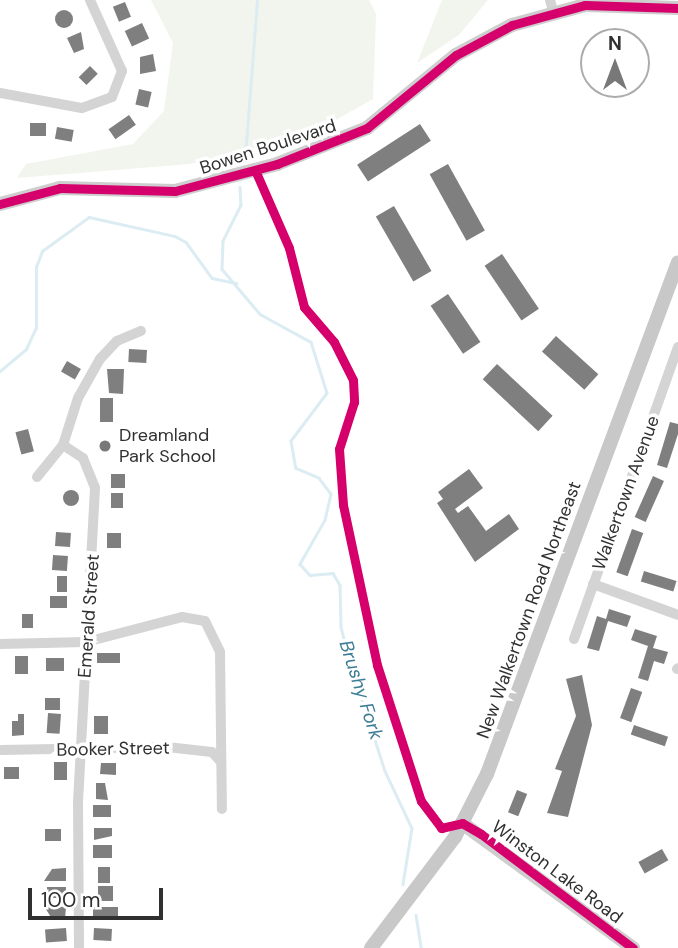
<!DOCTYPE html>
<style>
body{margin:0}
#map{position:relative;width:678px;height:948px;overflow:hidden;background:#fff;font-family:"DM Sans",sans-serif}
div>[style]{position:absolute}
.green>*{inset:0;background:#f2f5ed}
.stream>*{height:2.5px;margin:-1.25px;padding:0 1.25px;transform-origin:1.25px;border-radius:1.25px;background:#dbecf2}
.building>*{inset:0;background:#7f7f7f;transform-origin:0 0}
.round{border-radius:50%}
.street>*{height:10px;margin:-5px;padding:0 5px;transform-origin:5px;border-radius:5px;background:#d4d4d4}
.secondary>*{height:14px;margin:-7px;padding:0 7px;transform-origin:7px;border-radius:7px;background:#cecece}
.primary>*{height:14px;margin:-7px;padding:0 7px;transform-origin:7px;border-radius:7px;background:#c8c8c8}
.cycleway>*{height:9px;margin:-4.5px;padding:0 4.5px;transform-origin:4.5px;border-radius:4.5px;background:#d6006c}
.dots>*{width:19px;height:19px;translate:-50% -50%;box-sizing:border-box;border:4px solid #fff;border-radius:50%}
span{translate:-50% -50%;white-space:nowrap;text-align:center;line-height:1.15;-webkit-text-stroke:7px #fff;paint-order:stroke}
.street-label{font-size:18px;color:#303030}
.poi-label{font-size:18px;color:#303030}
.left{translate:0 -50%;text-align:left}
.water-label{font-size:19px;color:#3c7d95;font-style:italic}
.north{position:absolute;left:580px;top:28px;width:70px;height:70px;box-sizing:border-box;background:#fff;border:2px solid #acacac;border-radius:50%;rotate:0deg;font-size:19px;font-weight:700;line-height:28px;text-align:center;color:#303030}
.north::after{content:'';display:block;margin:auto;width:24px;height:32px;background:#787878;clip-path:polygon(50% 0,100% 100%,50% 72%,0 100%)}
.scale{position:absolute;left:28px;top:888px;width:135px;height:32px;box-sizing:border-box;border:4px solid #303030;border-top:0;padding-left:9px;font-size:21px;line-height:24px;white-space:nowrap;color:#303030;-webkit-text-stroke:5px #fff;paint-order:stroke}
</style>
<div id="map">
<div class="green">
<i style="clip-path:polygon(151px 0,369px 0,376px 14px,373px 99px,309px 135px,190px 164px,17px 178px,26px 164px,133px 144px,164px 111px,173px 43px)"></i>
<i style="clip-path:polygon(442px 0,488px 0,459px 35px,417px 63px)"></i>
</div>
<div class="stream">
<i style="left:237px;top:165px;width:23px;rotate:-67deg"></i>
<i style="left:246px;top:144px;width:144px;rotate:-85.6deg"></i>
<i style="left:240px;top:187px;width:18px;rotate:87deg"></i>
<i style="left:241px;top:205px;width:40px;rotate:116.6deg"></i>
<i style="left:223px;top:241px;width:28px;rotate:92deg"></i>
<i style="left:222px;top:269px;width:59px;rotate:49.8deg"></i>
<i style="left:260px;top:314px;width:58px;rotate:28.8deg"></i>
<i style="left:311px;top:342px;width:53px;rotate:72.6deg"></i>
<i style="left:327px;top:393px;width:60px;rotate:126.9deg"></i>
<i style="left:291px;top:441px;width:27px;rotate:80deg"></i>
<i style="left:296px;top:468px;width:25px;rotate:23deg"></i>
<i style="left:319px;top:478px;width:20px;rotate:53deg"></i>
<i style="left:331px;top:494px;width:27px;rotate:103deg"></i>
<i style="left:325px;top:520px;width:51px;rotate:119.6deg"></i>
<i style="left:300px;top:564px;width:15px;rotate:48deg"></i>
<i style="left:310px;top:575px;width:23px;rotate:-5deg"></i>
<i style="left:333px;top:573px;width:14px;rotate:60deg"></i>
<i style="left:340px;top:585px;width:42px;rotate:88.6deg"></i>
<i style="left:341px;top:627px;width:36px;rotate:76deg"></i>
<i style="left:350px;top:662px;width:114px;rotate:72.2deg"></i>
<i style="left:385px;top:771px;width:63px;rotate:64.7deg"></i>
<i style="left:412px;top:828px;width:57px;rotate:99.1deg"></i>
<i style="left:0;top:371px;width:34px;rotate:-40deg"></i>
<i style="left:26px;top:349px;width:23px;rotate:-65deg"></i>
<i style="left:36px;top:328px;width:61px;rotate:-90deg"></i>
<i style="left:36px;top:267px;width:17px;rotate:-69deg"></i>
<i style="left:42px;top:251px;width:58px;rotate:-35.9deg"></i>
<i style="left:89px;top:217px;width:88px;rotate:12.5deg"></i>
<i style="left:175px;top:236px;width:13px;rotate:29deg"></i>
<i style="left:186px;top:242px;width:44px;rotate:54.2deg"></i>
<i style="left:212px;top:278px;width:25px;rotate:12deg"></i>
<i style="left:416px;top:915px;width:33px;rotate:81deg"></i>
</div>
<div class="building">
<i style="left:125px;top:2px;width:16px;height:13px;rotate:68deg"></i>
<i class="round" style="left:55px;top:10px;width:18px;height:18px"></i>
<i style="left:142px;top:23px;width:17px;height:19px;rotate:65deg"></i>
<i style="clip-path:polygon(81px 32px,84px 49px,74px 53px,67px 38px)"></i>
<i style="clip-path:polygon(153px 54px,156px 71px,140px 74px,140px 57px)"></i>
<i style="left:90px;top:66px;width:11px;height:16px;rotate:45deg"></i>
<i style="left:139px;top:89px;width:13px;height:16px;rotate:13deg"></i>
<i style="left:129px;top:115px;width:12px;height:25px;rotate:55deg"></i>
<i style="left:46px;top:123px;width:13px;height:16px;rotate:90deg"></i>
<i style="left:420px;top:124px;width:20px;height:75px;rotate:57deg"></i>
<i style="left:57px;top:127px;width:17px;height:12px;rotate:10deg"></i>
<i style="left:448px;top:164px;width:76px;height:21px;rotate:61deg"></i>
<i style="left:394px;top:206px;width:75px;height:21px;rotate:60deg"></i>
<i style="left:502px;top:254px;width:66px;height:21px;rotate:56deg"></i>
<i style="left:448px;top:294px;width:58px;height:21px;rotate:56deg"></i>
<i style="left:556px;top:336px;width:57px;height:21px;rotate:42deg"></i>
<i style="left:129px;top:349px;width:18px;height:13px;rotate:3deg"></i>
<i style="left:67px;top:361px;width:16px;height:12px;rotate:30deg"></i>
<i style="left:497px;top:364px;width:76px;height:21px;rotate:43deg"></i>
<i style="clip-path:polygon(107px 369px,124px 369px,123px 394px,109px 393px)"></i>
<i style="left:100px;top:398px;width:13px;height:24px"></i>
<i style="clip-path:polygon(670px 422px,678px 424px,678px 434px,667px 468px,657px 465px)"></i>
<i style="left:28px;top:429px;width:23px;height:13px;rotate:75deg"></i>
<i style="clip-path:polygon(469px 469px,483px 488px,455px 509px,458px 513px,468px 506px,486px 531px,509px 514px,519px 529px,475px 562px,437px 503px,443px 499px,438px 492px)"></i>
<i style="left:111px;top:474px;width:14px;height:14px"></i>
<i style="left:653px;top:476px;width:12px;height:45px;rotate:24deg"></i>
<i class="round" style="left:63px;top:490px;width:16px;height:16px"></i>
<i style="left:111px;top:493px;width:12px;height:15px"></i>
<i style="left:632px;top:529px;width:12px;height:46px;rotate:20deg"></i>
<i style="left:56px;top:532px;width:15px;height:14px;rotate:4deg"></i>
<i style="left:107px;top:533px;width:14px;height:15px"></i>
<i style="left:53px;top:555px;width:15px;height:15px;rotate:4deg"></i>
<i style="left:644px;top:571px;width:34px;height:11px;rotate:17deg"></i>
<i style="left:57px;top:576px;width:10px;height:16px"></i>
<i style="left:67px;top:596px;width:12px;height:17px;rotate:90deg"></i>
<i style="clip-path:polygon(609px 609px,631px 616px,627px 627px,608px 621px,599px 651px,587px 648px,597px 616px,606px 619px)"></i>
<i style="left:22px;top:614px;width:11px;height:14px"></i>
<i style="clip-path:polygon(635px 629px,657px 636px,653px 648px,668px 652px,664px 664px,654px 661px,648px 681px,638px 678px,648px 646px,631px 640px)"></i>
<i style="left:120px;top:653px;width:10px;height:23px;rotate:90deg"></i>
<i style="left:28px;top:656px;width:18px;height:13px;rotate:90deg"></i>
<i style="left:46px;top:658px;width:18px;height:13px"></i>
<i style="clip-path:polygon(582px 675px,592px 725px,568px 817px,547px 813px,562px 771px,555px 769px,576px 716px,566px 679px)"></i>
<i style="left:631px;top:688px;width:12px;height:32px;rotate:20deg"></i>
<i style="left:45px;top:698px;width:15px;height:12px"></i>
<i style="left:48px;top:713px;width:13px;height:20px;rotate:4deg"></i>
<i style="clip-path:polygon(18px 714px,24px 714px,24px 735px,12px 736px,12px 721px,18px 721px)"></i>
<i style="left:94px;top:716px;width:14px;height:18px"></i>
<i style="left:634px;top:725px;width:36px;height:10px;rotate:19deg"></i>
<i style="left:54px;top:762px;width:13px;height:18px"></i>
<i style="clip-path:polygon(101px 763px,116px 763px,116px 775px,100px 774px)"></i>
<i style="left:4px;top:767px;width:15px;height:12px"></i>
<i style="clip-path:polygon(96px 783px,105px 783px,108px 800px,96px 799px)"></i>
<i style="left:517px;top:790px;width:11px;height:24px;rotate:22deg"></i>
<i style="left:93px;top:805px;width:18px;height:12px"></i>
<i style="clip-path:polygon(94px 828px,112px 828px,112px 836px,94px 840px)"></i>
<i style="left:45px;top:829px;width:16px;height:12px"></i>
<i style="left:93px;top:845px;width:19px;height:13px"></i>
<i style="left:662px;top:849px;width:13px;height:27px;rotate:61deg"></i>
<i style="left:98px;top:867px;width:12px;height:16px"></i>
<i style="clip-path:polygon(66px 868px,66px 881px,44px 881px,52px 869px)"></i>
<i style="left:98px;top:886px;width:15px;height:15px"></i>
<i style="left:66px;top:887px;width:11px;height:19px;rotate:90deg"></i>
<i style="clip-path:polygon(44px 906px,66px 907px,65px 919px,52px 919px)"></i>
<i style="left:93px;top:907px;width:25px;height:12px"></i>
<i style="left:66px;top:928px;width:13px;height:21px;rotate:86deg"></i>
<i style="left:94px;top:928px;width:18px;height:12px;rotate:3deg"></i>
</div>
<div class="street">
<i style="left:550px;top:0;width:11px;rotate:75deg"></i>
<i style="left:0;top:93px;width:83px;rotate:10.4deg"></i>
<i style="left:82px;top:108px;width:32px;rotate:-20deg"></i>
<i style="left:112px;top:97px;width:28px;rotate:-69deg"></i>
<i style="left:122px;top:71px;width:78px;rotate:-114.3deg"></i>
<i style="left:63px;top:445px;width:24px;rotate:33deg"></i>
<i style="left:83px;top:458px;width:32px;rotate:68deg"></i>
<i style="left:95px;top:488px;width:315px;rotate:93.1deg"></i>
<i style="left:78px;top:803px;width:145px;rotate:89.6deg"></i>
<i style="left:37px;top:477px;width:41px;rotate:-50.9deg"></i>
<i style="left:63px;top:445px;width:49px;rotate:-72.3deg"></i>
<i style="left:78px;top:398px;width:45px;rotate:-60.6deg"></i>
<i style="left:100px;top:359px;width:25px;rotate:-47deg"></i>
<i style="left:117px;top:341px;width:26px;rotate:-23deg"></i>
<i style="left:593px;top:584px;width:90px;rotate:20deg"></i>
<i style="left:574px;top:639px;width:310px;rotate:-70.4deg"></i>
<i style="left:0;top:644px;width:86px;rotate:-1.3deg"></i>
<i style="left:86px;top:642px;width:99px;rotate:-14.6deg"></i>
<i style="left:182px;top:617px;width:23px;rotate:10deg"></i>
<i style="left:205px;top:621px;width:34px;rotate:64deg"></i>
<i style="left:220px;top:652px;width:157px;rotate:89.3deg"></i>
<i style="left:677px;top:669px;width:1px;rotate:-45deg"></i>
<i style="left:0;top:750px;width:167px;rotate:-1deg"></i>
<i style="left:167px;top:747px;width:45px;rotate:6.3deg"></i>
<i style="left:212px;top:752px;width:13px;rotate:48deg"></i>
</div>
<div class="secondary">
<i style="left:0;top:204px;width:62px;rotate:-14.9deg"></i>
<i style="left:60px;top:188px;width:115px;rotate:1.5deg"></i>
<i style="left:175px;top:191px;width:106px;rotate:-14.8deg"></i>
<i style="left:277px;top:164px;width:97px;rotate:-21.8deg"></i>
<i style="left:367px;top:128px;width:115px;rotate:-39.4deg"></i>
<i style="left:456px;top:55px;width:64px;rotate:-28.2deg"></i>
<i style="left:512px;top:25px;width:76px;rotate:-15.3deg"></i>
<i style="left:585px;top:5px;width:93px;rotate:1.8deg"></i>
<i style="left:462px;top:823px;width:212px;rotate:36.2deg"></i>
</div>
<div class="primary">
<i style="left:371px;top:948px;width:139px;rotate:-52.9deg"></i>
<i style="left:455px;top:837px;width:71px;rotate:-63.1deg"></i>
<i style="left:487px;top:774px;width:546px;rotate:-69.54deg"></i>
</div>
<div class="cycleway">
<i style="left:255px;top:170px;width:85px;rotate:66.4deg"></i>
<i style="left:289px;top:248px;width:61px;rotate:75.7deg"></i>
<i style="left:304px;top:307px;width:46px;rotate:49.4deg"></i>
<i style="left:334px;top:342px;width:42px;rotate:63.4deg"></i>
<i style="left:353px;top:380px;width:22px;rotate:87deg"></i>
<i style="left:354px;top:402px;width:49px;rotate:107.7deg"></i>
<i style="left:339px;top:449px;width:56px;rotate:85.9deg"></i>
<i style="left:343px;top:505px;width:164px;rotate:78deg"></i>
<i style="left:377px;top:665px;width:143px;rotate:72.1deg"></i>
<i style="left:421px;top:801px;width:34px;rotate:53deg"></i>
<i style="left:441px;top:828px;width:22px;rotate:-13deg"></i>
<i style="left:462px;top:823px;width:22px;rotate:30deg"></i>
<i style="left:481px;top:834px;width:190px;rotate:36.9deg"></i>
<i style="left:0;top:204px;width:62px;rotate:-14.9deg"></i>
<i style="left:60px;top:188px;width:115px;rotate:1.5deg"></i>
<i style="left:175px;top:191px;width:106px;rotate:-14.8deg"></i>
<i style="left:277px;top:164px;width:97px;rotate:-21.8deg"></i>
<i style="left:367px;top:128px;width:115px;rotate:-39.4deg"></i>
<i style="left:456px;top:55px;width:64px;rotate:-28.2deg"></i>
<i style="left:512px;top:25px;width:76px;rotate:-15.3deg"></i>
<i style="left:585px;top:5px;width:93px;rotate:1.8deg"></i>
</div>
<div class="dots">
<i style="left:105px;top:446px;background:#787878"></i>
</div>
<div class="street-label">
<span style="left:268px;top:147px;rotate:-18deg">Bowen Boulevard</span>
<span style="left:626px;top:493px;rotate:-70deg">Walkertown Avenue</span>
<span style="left:529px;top:610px;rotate:-70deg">New Walkertown Road Northeast</span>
<span style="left:89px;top:616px;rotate:-86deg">Emerald Street</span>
<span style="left:113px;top:749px;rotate:-1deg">Booker Street</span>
<span style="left:557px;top:872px;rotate:37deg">Winston Lake Road</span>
</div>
<div class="poi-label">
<span class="left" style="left:119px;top:446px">Dreamland<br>Park School</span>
</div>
<div class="water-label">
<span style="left:361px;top:690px;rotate:72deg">Brushy Fork</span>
</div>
<div class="north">N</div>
<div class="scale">100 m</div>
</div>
